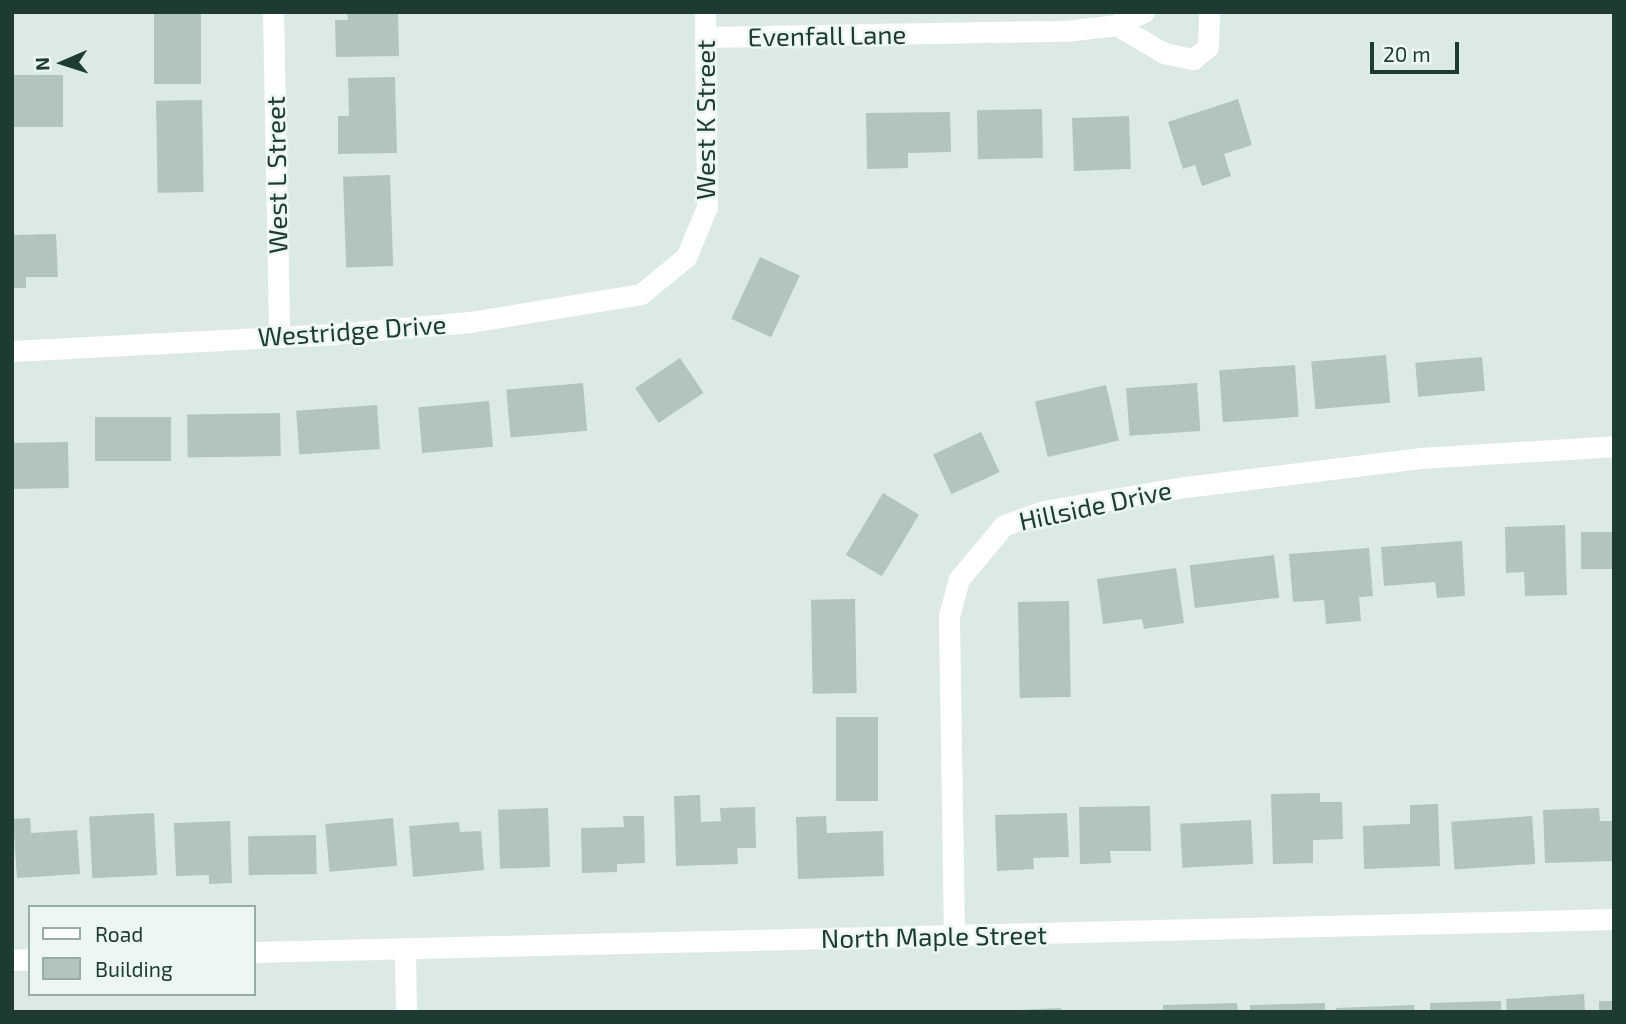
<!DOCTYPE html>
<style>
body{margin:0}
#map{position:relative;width:1626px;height:1024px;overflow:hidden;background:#dceae4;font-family:"Exo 2",sans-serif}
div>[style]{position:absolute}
.building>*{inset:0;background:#b1c5bd;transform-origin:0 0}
.street>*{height:21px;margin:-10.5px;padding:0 10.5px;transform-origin:10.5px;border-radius:10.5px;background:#fff}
span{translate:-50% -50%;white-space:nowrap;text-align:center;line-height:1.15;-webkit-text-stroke:5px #ecf7f2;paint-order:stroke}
.street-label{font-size:26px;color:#1d3a33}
.frame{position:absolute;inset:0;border:14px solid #1d3a33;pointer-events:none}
.legend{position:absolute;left:28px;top:905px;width:228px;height:91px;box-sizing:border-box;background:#ecf7f2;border:2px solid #99aba6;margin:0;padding:9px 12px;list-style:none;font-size:21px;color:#1d3a33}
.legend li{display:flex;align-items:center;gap:14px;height:35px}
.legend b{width:35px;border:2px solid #99aba6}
.north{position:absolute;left:28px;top:28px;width:70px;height:70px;-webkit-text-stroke:5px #ecf7f2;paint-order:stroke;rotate:267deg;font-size:19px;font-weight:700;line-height:28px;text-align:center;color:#1d3a33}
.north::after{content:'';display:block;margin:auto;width:24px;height:32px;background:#1d3a33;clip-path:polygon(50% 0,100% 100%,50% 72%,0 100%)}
.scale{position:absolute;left:1370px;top:42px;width:89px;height:32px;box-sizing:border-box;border:4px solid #1d3a33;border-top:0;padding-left:9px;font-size:21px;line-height:24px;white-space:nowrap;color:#1d3a33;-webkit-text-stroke:5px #ecf7f2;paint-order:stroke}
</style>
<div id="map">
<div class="building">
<i style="left:154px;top:12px;width:47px;height:72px"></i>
<i style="clip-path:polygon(347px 12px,398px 12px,399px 56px,336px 57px,335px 20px,348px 20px)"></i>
<i style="left:63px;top:75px;width:52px;height:51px;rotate:90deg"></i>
<i style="clip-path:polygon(395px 77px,397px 153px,338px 154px,338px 116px,349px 116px,348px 78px)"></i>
<i style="clip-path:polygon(1238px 99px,1252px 145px,1224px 154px,1231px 176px,1202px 186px,1195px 165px,1183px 169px,1168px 122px)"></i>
<i style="left:202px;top:100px;width:92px;height:46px;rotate:89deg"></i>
<i style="left:1042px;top:109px;width:49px;height:65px;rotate:89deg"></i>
<i style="clip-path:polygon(950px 112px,951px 152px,908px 153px,908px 168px,867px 169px,866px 113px)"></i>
<i style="left:1129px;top:116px;width:53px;height:57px;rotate:88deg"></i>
<i style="left:390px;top:175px;width:91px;height:47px;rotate:88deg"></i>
<i style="clip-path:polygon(56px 234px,58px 277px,26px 277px,26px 288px,12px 288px,12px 235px)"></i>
<i style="left:760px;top:257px;width:44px;height:68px;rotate:25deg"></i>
<i style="left:1386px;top:355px;width:48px;height:75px;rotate:85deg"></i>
<i style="left:1482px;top:357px;width:34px;height:67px;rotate:85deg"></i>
<i style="left:680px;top:358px;width:42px;height:54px;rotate:56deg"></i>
<i style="left:1295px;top:365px;width:52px;height:76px;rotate:86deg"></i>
<i style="left:583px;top:383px;width:48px;height:77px;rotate:85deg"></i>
<i style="left:1197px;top:383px;width:48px;height:71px;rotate:86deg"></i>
<i style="left:1106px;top:385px;width:57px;height:73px;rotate:77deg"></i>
<i style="left:489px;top:401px;width:46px;height:71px;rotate:85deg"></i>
<i style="left:377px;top:405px;width:44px;height:81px;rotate:86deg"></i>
<i style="left:280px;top:413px;width:43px;height:93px;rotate:89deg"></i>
<i style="left:95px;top:417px;width:76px;height:44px"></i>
<i style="left:981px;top:432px;width:44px;height:53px;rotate:65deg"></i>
<i style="left:68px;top:442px;width:46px;height:56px;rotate:89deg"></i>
<i style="left:883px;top:493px;width:42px;height:72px;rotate:31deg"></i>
<i style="clip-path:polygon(1565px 525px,1567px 595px,1525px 596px,1524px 572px,1506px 573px,1505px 527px)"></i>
<i style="left:1614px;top:532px;width:37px;height:33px;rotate:90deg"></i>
<i style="clip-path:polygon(1462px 541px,1465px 596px,1437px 598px,1435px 582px,1384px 586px,1381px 547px)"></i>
<i style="clip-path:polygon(1369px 548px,1373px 596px,1359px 597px,1361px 621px,1326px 624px,1324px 600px,1293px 602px,1289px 554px)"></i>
<i style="left:1274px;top:555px;width:43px;height:85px;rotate:83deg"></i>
<i style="clip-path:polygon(1176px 568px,1184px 623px,1144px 629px,1142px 619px,1103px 624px,1097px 579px)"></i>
<i style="left:855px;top:599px;width:94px;height:44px;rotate:89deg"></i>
<i style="left:1069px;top:601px;width:96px;height:51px;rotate:89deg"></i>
<i style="left:836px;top:717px;width:42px;height:84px"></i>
<i style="clip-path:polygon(1320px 793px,1320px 802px,1342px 802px,1343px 839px,1313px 840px,1313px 863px,1273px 864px,1271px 794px)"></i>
<i style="clip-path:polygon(700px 795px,701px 822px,721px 821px,720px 808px,755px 807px,756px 848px,737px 848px,738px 864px,676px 866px,674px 796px)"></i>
<i style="clip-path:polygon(1438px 804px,1440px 866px,1364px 869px,1363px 826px,1410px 824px,1410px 805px)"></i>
<i style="clip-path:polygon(1150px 806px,1151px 851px,1110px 851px,1111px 863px,1080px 864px,1079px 807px)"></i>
<i style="left:548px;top:808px;width:59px;height:50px;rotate:88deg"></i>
<i style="clip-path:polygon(1599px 808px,1600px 821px,1614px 821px,1614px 861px,1545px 863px,1543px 810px)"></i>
<i style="left:154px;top:813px;width:62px;height:65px;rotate:87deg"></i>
<i style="clip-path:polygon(1067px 813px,1069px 857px,1033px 858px,1034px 869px,997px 871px,995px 815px)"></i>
<i style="clip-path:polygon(623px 816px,644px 816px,645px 863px,617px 864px,617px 872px,582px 873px,581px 828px,624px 827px)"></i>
<i style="clip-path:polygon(826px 816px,827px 833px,883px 831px,884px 876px,798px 879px,796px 817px)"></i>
<i style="left:1532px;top:816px;width:48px;height:81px;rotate:86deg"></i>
<i style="clip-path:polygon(30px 818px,31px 833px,77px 830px,80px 874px,17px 878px,13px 819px)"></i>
<i style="left:393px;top:818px;width:48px;height:68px;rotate:85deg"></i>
<i style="left:1251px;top:820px;width:44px;height:71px;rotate:87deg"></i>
<i style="clip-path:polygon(230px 821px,232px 883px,209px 884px,209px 875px,176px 876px,174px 823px)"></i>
<i style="clip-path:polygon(459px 822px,460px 832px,481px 831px,484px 870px,413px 877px,409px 826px)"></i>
<i style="left:316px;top:835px;width:39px;height:68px;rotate:89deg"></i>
<i style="clip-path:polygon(1584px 994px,1585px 1012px,1507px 1012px,1506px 999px)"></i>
<i style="clip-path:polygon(1501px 1001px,1501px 1012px,1430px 1012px,1430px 1003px)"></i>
<i style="left:1599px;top:1001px;width:15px;height:11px"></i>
<i style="clip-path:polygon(1237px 1003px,1238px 1012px,1163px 1012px,1163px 1005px)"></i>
<i style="clip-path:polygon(1325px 1003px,1325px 1012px,1250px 1012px,1250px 1005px)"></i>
<i style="clip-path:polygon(1414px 1005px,1415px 1012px,1337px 1012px,1336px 1008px)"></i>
<i style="clip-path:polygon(1061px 1008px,1061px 1012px,1017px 1012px,1017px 1010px)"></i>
</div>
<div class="street">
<i style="left:273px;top:12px;width:325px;rotate:88.9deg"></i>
<i style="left:1144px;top:12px;width:31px;rotate:155deg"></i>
<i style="left:1116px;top:25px;width:56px;rotate:30.3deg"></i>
<i style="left:1164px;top:53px;width:30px;rotate:12deg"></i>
<i style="left:1193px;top:59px;width:19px;rotate:-39deg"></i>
<i style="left:1208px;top:47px;width:35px;rotate:-88deg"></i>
<i style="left:705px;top:37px;width:361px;rotate:-1deg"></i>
<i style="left:1066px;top:31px;width:50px;rotate:-6.8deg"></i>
<i style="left:12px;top:351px;width:322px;rotate:-3deg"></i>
<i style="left:334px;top:334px;width:137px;rotate:-5deg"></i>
<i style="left:470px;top:322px;width:173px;rotate:-9.3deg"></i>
<i style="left:641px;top:294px;width:58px;rotate:-39.4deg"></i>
<i style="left:686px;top:257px;width:54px;rotate:-67.2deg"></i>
<i style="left:707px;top:207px;width:195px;rotate:-90.6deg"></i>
<i style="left:954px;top:936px;width:320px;rotate:-90.9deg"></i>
<i style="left:949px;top:616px;width:38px;rotate:-75deg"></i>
<i style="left:959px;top:579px;width:70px;rotate:-50.2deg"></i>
<i style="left:1004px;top:525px;width:42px;rotate:-19.3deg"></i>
<i style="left:1044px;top:511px;width:143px;rotate:-9.7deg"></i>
<i style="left:1185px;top:487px;width:237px;rotate:-7deg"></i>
<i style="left:1420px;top:458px;width:194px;rotate:-3.5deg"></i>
<i style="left:405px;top:948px;width:64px;rotate:89.1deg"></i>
<i style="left:254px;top:952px;width:1360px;rotate:-1.39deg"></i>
<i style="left:12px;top:960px;width:18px;rotate:-3deg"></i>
</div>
<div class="street-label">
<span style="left:827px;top:35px;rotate:-1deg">Evenfall Lane</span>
<span style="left:705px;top:120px;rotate:-90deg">West K Street</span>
<span style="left:276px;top:175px;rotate:-91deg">West L Street</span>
<span style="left:352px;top:330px;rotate:-4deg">Westridge Drive</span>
<span style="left:1095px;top:505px;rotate:-12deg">Hillside Drive</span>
<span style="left:934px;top:936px;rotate:-1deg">North Maple Street</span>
</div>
<div class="frame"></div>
<ul class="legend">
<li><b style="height:9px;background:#fff"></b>Road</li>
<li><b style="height:19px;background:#b1c5bd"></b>Building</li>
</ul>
<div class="north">N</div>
<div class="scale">20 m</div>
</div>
